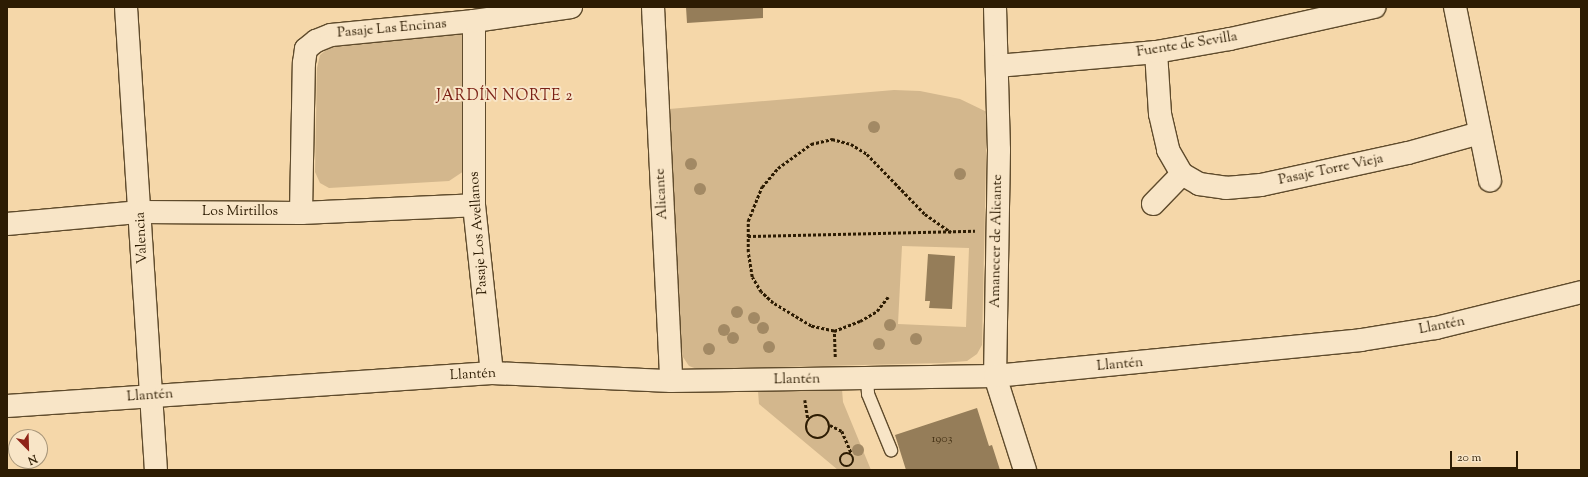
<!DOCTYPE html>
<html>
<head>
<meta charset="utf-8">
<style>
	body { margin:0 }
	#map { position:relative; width:1588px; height:477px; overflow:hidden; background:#f5d7a9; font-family:"Sorts Mill Goudy",serif }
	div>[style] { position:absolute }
	.green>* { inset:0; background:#d3b78d }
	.building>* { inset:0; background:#957d59 }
	.path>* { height:2.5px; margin-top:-1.25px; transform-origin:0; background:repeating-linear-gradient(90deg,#2d1c03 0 3px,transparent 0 5px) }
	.path>.ring { margin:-1.25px; padding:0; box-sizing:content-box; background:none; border:2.5px solid #2d1c03; border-radius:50% }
	.roads { filter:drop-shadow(1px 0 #5f4b2c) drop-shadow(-1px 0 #5f4b2c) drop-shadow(0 1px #5f4b2c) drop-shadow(0 -1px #5f4b2c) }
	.lane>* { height:12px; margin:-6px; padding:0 6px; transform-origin:6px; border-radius:6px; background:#f8e5c7 }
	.street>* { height:22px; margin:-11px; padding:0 11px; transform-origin:11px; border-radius:11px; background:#f8e5c7 }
	.trees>* { width:12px; height:12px; margin:-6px; border-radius:50%; background:#a28964 }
	span { translate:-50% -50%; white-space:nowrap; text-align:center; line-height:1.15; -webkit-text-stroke:4px #f8e5c7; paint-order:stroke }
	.number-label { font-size:12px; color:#473418 }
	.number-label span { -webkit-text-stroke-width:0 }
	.street-label { font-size:14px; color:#2d1c03 }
	.neighbourhood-label { font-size:15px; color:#7a1f14; letter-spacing:1px }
	.frame { position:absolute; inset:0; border:8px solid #2d1c03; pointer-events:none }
	.north { position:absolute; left:8px; top:429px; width:40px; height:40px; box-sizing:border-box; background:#f8e5c7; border:1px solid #a79579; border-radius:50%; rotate:157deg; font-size:11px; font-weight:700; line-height:16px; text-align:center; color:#2d1c03 }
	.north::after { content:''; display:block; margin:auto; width:14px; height:18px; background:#8f2418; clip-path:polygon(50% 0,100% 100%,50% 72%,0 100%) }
	.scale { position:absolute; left:1450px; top:451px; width:68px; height:18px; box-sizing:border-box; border:2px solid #2d1c03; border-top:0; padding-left:5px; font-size:12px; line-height:14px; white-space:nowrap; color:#2d1c03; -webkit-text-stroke:3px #f8e5c7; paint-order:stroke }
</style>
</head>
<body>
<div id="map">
	<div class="green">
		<div style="clip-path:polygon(454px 33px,465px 36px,467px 169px,449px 181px,329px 188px,320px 183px,315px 172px,317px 68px,320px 55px,331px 46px)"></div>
		<div style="clip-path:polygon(evenodd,894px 90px,920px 91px,960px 99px,987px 112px,982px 345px,977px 354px,967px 361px,943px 363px,697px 369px,689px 366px,681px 354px,669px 109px,894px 90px,902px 246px,969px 248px,966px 327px,898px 324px,902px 246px)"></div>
		<div style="clip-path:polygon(842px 389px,843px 402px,871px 470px,838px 470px,759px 404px,758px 391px)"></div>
	</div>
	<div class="building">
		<div style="clip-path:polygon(686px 7px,763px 7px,763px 18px,687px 23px)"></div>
		<div style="clip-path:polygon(928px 254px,955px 256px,952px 309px,929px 308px,930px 301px,925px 301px)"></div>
		<div style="clip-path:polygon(977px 408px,989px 446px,992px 445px,1000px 470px,906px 470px,895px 435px)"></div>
	</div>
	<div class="path">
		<div style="left:748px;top:236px;width:227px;rotate:-1.3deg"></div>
		<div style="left:834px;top:331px;width:28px;rotate:-21deg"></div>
		<div style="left:860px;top:321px;width:20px;rotate:-30deg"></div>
		<div style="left:877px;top:311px;width:18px;rotate:-52deg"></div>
		<div style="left:835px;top:357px;width:26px;rotate:-92deg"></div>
		<div style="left:834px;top:331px;width:24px;rotate:-168deg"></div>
		<div style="left:811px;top:326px;width:44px;rotate:-148.8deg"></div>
		<div style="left:773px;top:303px;width:16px;rotate:-137deg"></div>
		<div style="left:761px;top:292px;width:17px;rotate:-121deg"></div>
		<div style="left:752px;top:277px;width:25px;rotate:-99deg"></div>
		<div style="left:748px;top:252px;width:31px;rotate:-90deg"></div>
		<div style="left:748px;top:221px;width:37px;rotate:-68deg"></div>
		<div style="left:762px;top:187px;width:25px;rotate:-50deg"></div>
		<div style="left:778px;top:168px;width:41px;rotate:-36deg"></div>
		<div style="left:811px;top:144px;width:22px;rotate:-13deg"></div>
		<div style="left:832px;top:139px;width:20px;rotate:15deg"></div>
		<div style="left:851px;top:144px;width:19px;rotate:32deg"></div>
		<div style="left:867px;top:154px;width:83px;rotate:46deg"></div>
		<div style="left:925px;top:214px;width:32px;rotate:35deg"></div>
		<div style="left:805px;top:400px;width:19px;rotate:81deg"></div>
		<div class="ring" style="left:806px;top:415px;width:21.5px;height:21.5px"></div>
		<div style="left:830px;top:425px;width:13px;rotate:27deg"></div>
		<div style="left:842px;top:431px;width:25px;rotate:67deg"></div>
		<div class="ring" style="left:840px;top:453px;width:11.5px;height:11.5px"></div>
	</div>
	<div class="roads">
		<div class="lane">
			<div style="left:867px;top:379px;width:15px;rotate:86deg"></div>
			<div style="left:868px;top:394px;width:61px;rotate:67.7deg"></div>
		</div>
		<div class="street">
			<div style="left:126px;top:7px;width:464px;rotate:86.3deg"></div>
			<div style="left:653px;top:7px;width:374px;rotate:87.2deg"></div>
			<div style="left:995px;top:7px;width:143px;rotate:88.4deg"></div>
			<div style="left:999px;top:150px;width:226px;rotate:91deg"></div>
			<div style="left:995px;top:376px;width:99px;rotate:72.3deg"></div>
			<div style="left:1455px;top:7px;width:177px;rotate:78.6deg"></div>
			<div style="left:474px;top:21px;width:184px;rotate:90deg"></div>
			<div style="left:474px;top:205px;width:169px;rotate:83.9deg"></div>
			<div style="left:1156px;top:52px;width:62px;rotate:86.3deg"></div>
			<div style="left:1160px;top:114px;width:37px;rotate:77deg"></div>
			<div style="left:1168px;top:150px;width:28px;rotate:60deg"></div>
			<div style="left:1182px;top:174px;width:20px;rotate:30deg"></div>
			<div style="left:1199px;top:184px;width:27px;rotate:8deg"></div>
			<div style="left:1226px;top:188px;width:35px;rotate:-5deg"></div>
			<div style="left:1261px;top:185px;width:150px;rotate:-12.3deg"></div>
			<div style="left:1408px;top:153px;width:75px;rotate:-15.5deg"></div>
			<div style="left:997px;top:66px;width:160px;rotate:-5deg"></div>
			<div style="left:1156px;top:52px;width:75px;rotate:-10deg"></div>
			<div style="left:1230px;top:39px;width:148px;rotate:-12.5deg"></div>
			<div style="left:1153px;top:204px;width:42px;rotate:-46deg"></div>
			<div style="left:301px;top:213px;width:150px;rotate:-88.9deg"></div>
			<div style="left:304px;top:63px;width:14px;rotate:-82deg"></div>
			<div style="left:306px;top:49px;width:13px;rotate:-39deg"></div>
			<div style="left:316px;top:41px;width:16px;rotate:-22deg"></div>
			<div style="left:331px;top:35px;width:144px;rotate:-5.6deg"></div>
			<div style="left:474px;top:21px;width:98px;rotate:-8.2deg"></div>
			<div style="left:7px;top:224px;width:134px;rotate:-5.2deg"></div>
			<div style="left:140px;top:212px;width:161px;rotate:0.4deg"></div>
			<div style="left:301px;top:213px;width:173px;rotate:-2.6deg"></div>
			<div style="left:7px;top:406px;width:486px;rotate:-3.9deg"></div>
			<div style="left:492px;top:373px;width:179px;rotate:2.6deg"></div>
			<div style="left:671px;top:381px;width:324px;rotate:-0.9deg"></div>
			<div style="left:995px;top:376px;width:368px;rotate:-5.6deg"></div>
			<div style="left:1361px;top:340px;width:76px;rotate:-9.1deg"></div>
			<div style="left:1436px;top:328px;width:149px;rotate:-13.9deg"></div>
		</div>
	</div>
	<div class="trees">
		<div style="left:874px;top:127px"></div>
		<div style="left:691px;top:164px"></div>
		<div style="left:960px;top:174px"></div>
		<div style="left:700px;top:189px"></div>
		<div style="left:737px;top:312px"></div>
		<div style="left:754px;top:318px"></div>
		<div style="left:890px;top:325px"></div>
		<div style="left:763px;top:328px"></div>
		<div style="left:724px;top:330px"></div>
		<div style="left:733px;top:338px"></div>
		<div style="left:916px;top:339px"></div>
		<div style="left:879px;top:344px"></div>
		<div style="left:769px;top:347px"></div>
		<div style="left:709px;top:349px"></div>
		<div style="left:858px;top:450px"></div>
	</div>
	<div class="number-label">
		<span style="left:942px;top:440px">1903</span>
	</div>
	<div class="street-label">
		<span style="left:392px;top:29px;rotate:-5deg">Pasaje Las Encinas</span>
		<span style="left:1187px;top:45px;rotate:-9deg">Fuente de Sevilla</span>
		<span style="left:1331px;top:170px;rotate:-12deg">Pasaje Torre Vieja</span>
		<span style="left:662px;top:194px;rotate:-93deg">Alicante</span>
		<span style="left:240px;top:212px">Los Mirtillos</span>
		<span style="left:479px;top:233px;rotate:-94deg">Pasaje Los Avellanos</span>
		<span style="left:142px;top:238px;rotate:-93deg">Valencia</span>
		<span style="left:997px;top:241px;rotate:-89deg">Amanecer de Alicante</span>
		<span style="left:1442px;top:326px;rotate:-11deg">Llantén</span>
		<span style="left:1120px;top:365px;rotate:-5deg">Llantén</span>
		<span style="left:473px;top:375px;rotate:-3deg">Llantén</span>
		<span style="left:797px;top:380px;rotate:-1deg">Llantén</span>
		<span style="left:150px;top:396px;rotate:-4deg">Llantén</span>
	</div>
	<div class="neighbourhood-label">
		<span style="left:505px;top:97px">JARDÍN NORTE 2</span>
	</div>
	<div class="frame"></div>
	<div class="north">N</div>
	<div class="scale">20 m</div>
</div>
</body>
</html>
